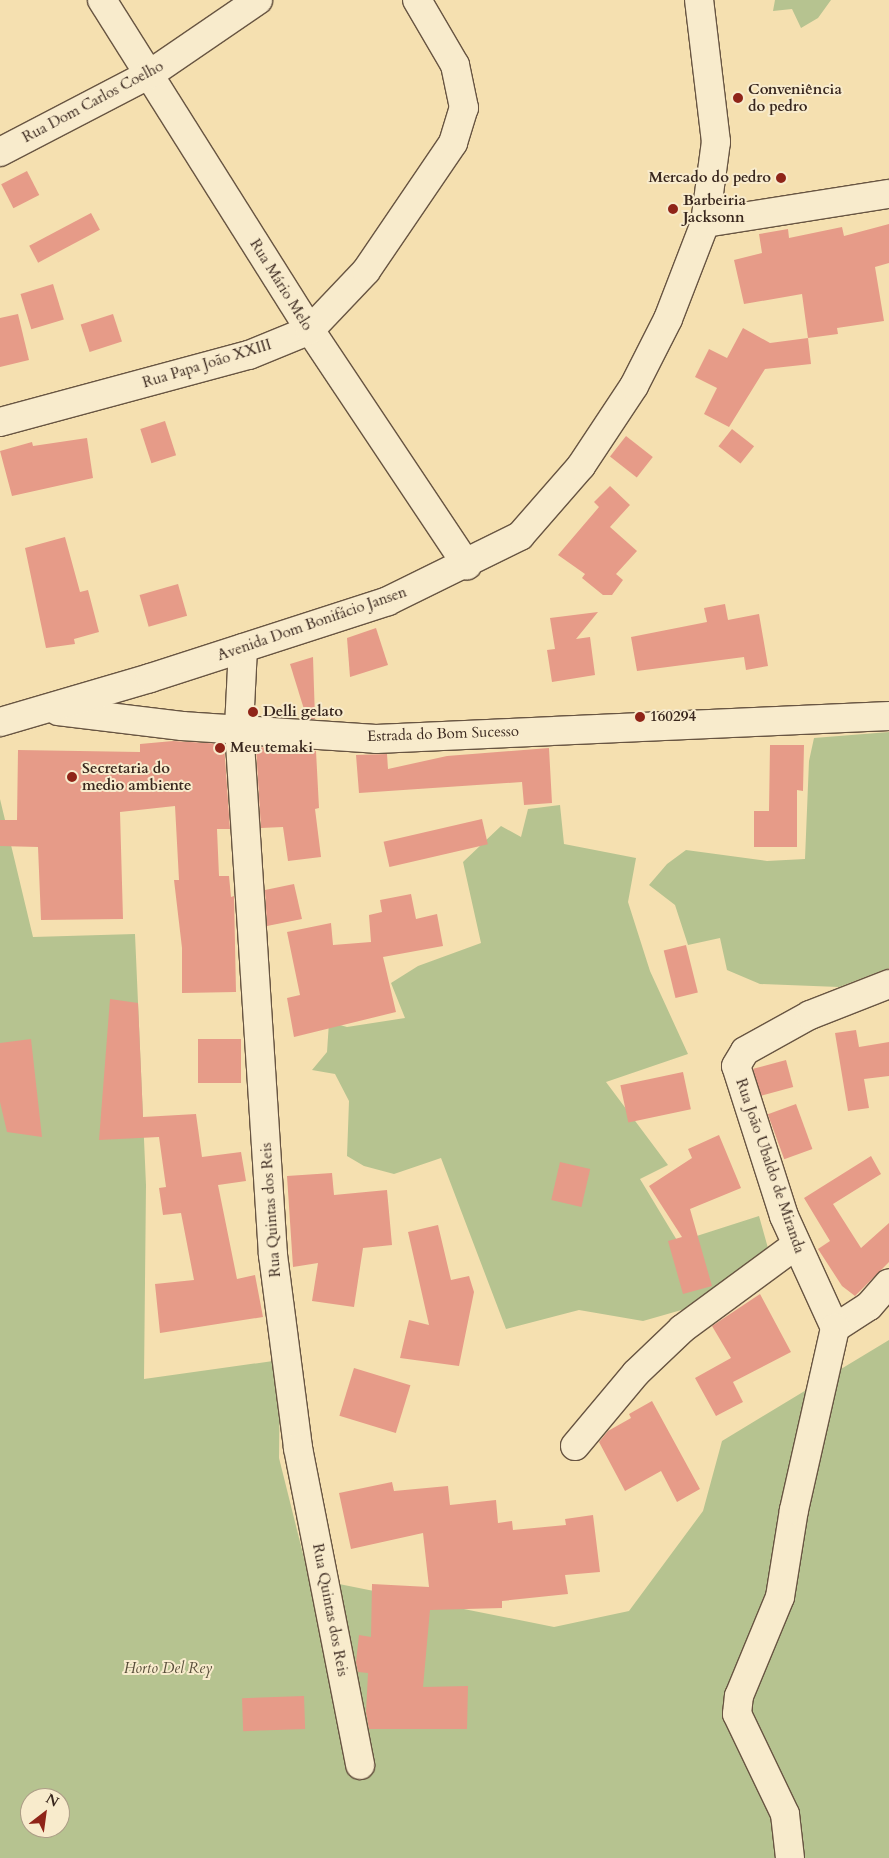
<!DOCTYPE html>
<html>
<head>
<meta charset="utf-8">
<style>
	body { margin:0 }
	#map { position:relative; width:889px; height:1858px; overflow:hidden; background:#f5e0b0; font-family:Cardo,serif }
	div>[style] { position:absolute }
	.green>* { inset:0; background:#b6c390 }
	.building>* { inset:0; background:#e69b88; transform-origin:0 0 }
	.roads { filter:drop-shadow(1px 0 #685542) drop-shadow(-1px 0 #685542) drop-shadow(0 1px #685542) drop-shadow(0 -1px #685542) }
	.minor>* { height:28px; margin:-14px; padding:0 14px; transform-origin:14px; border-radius:14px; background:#f8ebcc }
	.dots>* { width:14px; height:14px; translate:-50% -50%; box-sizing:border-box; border:2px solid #f8ebcc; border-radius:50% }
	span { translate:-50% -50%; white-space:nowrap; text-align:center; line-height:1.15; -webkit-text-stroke:4px #f8ebcc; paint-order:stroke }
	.poi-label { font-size:15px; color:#39271e; font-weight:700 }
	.left { translate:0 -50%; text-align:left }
	.right { translate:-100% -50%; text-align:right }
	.street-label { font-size:15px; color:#39271e }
	.park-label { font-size:15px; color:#584e3a; font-style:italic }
	.north { position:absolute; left:20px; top:1788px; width:50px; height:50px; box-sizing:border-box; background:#f8ebcc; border:1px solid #ac9d86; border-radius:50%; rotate:30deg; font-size:14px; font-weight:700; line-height:20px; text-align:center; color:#39271e }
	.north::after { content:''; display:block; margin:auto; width:18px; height:22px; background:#8f2418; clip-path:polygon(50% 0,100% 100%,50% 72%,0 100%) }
</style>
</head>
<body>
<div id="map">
	<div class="green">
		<div style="clip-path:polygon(775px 0,831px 0,818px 18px,801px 28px,792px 9px,773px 11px)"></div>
		<div style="clip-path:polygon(889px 732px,889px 968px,839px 987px,760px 984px,727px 970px,720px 938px,688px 945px,675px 905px,649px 885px,667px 864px,686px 850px,767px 861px,805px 859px,809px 761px,814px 738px)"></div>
		<div style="clip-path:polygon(evenodd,0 799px,33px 937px,135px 934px,146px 1185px,144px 1379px,280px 1360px,279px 1458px,309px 1578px,554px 1627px,629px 1611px,703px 1511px,722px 1441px,889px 1340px,889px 1858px,0 1858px,0 799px,30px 1798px,60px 1798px,60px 1828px,30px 1828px,30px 1798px)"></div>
		<div style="clip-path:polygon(560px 805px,564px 844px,636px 858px,628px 902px,650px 971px,688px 1054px,606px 1082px,668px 1165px,640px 1179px,678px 1242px,759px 1216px,775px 1273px,720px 1299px,643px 1321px,579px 1310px,506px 1329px,441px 1158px,394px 1174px,364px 1166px,347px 1156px,349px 1101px,335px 1074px,312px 1070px,327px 1052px,329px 1022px,347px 1027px,405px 1018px,391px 983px,418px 966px,481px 943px,463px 862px,501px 826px,521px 837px,528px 809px)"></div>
	</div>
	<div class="building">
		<div style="left:27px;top:171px;width:27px;height:29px;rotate:63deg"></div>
		<div style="left:91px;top:213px;width:19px;height:70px;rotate:62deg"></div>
		<div style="clip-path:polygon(889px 224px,889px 263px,875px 267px,884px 321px,837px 328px,838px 334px,808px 338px,802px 294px,744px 304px,734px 260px,762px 253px,759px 234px,788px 229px,789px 238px,842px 227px,844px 236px)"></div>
		<div style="left:53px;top:284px;width:37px;height:34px;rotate:73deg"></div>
		<div style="clip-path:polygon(18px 314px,29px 360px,0 367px,0 318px)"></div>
		<div style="left:113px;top:314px;width:29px;height:34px;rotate:72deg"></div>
		<div style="clip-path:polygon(743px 328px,770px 343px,808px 338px,811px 364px,765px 369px,729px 427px,704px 414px,717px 388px,695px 377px,709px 349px,727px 358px)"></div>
		<div style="left:165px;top:421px;width:36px;height:26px;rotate:72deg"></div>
		<div style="left:732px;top:429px;width:28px;height:22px;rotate:38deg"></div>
		<div style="left:626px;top:436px;width:34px;height:26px;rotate:38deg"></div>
		<div style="clip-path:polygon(87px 438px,93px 478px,12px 496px,0 451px,32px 442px,33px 446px)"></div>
		<div style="clip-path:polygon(610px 486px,630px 505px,610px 527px,637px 551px,616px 574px,623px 580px,612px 595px,603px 595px,582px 578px,585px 574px,558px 555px,599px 507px,594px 502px)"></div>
		<div style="clip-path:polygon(65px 537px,80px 592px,88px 590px,99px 632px,74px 639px,75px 644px,46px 648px,25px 548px)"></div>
		<div style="left:178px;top:584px;width:33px;height:40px;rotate:74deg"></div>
		<div style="clip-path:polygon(725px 604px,728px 620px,759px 614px,768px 666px,746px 670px,744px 657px,637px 671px,631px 637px,707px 622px,704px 608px)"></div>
		<div style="clip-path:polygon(598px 612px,576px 639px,590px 637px,595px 675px,552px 682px,547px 650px,555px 649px,550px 618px)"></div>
		<div style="clip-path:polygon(376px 628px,388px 665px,350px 677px,347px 638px)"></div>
		<div style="clip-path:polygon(313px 657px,315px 719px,307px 719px,290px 664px)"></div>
		<div style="clip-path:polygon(173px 741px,224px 744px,230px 829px,217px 829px,219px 876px,229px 876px,231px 897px,234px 896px,236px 992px,182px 993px,182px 948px,174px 880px,179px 880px,175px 806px,120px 812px,123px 919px,41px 920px,38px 847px,0 846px,0 820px,17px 820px,18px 750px,140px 752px,140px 744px)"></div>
		<div style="clip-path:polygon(770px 745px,804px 745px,803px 791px,797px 790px,797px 847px,754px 847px,754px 811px,769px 811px)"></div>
		<div style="clip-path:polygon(256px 747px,316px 751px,319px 808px,315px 809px,321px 857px,288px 861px,283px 827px,261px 828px)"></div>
		<div style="clip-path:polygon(549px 748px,552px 803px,524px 805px,522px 782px,359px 793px,356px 755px,387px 754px,388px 769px,447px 756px)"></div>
		<div style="left:482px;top:819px;width:26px;height:101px;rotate:77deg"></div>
		<div style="clip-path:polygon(294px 884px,302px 919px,267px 926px,265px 890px)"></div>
		<div style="clip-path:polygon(411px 894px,416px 919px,437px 914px,443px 946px,383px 957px,396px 1012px,294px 1037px,287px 998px,300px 995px,287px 932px,331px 923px,333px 945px,371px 942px,369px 915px,382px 912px,380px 900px)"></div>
		<div style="left:686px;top:945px;width:49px;height:23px;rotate:76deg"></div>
		<div style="clip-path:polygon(110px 999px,138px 1003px,143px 1117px,196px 1114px,202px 1157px,241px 1152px,246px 1181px,218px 1185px,237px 1279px,255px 1275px,263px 1317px,160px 1333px,155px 1284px,194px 1280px,181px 1213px,163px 1215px,159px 1188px,166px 1187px,159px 1137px,99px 1140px)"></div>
		<div style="clip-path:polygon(856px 1030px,859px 1047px,889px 1042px,889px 1076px,864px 1079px,869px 1108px,848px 1111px,835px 1033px)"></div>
		<div style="clip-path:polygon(31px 1039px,42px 1137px,7px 1132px,0 1102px,0 1043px)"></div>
		<div style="left:198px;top:1039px;width:43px;height:44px"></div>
		<div style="left:786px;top:1060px;width:28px;height:34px;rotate:75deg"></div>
		<div style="left:683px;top:1072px;width:38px;height:64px;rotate:78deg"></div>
		<div style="left:796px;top:1104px;width:48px;height:30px;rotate:70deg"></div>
		<div style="clip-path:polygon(719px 1135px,741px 1188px,690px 1209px,712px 1286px,683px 1294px,668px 1241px,682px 1237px,649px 1186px,692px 1158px,688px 1149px)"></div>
		<div style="clip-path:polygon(871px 1156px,881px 1174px,833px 1204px,861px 1248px,889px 1223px,889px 1262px,855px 1296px,842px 1286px,818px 1249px,830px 1241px,804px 1198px)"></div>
		<div style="left:560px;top:1162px;width:31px;height:39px;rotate:13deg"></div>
		<div style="clip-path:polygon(332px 1173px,334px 1195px,387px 1190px,392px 1245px,363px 1248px,354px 1307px,312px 1301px,318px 1263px,293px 1267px,287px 1176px)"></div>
		<div style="clip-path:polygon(438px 1225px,451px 1280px,469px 1276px,474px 1292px,459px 1366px,400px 1358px,409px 1320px,429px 1325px,408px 1232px)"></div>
		<div style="clip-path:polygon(760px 1294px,791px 1352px,733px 1382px,743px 1402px,716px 1416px,695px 1378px,731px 1358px,712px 1326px)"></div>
		<div style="left:354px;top:1368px;width:59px;height:50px;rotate:17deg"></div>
		<div style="clip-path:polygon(652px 1401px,700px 1489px,677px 1502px,661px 1471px,625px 1491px,599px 1442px,608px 1431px,631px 1418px,629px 1414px)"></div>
		<div style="clip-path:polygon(392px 1482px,394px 1491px,448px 1486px,450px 1505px,496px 1500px,498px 1523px,512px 1521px,513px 1530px,566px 1525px,565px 1519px,593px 1515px,600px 1572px,565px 1575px,568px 1594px,502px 1601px,502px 1608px,430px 1610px,423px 1687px,468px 1686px,467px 1729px,369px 1729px,366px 1712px,368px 1673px,358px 1672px,356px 1662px,359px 1635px,371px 1637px,372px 1584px,429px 1587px,423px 1533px,351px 1549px,339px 1493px)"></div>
		<div style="left:304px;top:1696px;width:33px;height:62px;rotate:88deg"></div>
	</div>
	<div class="roads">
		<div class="minor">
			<div style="left:102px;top:0;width:390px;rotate:57.8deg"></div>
			<div style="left:310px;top:330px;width:283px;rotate:56.3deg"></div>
			<div style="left:0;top:152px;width:169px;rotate:-27.5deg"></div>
			<div style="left:150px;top:74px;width:131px;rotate:-34.4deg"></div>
			<div style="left:705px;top:223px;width:186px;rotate:-9deg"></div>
			<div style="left:0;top:422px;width:258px;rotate:-15.1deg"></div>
			<div style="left:249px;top:355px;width:66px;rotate:-22.3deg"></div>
			<div style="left:310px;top:330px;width:81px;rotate:-46.5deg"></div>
			<div style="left:366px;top:271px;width:155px;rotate:-55.8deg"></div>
			<div style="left:453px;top:143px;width:37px;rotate:-73deg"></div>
			<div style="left:464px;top:108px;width:44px;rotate:-101.8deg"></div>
			<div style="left:455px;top:65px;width:75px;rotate:-120.3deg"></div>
			<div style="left:243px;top:648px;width:80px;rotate:92.9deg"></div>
			<div style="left:239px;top:728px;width:528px;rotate:86.31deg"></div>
			<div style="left:273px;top:1255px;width:195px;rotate:82.6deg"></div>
			<div style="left:298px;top:1448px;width:323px;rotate:78.9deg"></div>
			<div style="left:58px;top:711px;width:125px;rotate:6.9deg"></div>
			<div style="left:182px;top:726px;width:194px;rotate:3.8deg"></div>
			<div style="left:376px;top:739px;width:514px;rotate:-2.57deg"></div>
			<div style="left:0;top:722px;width:156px;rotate:-16.3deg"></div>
			<div style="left:150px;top:678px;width:250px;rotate:-17.9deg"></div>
			<div style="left:388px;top:601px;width:147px;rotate:-26.2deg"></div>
			<div style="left:520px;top:536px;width:93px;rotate:-48.9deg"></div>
			<div style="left:581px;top:466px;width:96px;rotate:-56.5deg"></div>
			<div style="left:634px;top:386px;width:75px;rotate:-63.1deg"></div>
			<div style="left:668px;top:319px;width:103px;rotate:-68.9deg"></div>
			<div style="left:705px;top:223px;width:82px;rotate:-82.3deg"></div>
			<div style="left:716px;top:142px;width:143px;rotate:-96.8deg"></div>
			<div style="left:835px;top:1328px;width:123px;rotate:-114.5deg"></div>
			<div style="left:784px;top:1216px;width:157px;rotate:-107.7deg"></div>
			<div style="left:736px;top:1066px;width:17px;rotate:-59deg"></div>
			<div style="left:745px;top:1051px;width:74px;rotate:-29deg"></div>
			<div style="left:810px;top:1015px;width:85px;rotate:-21.4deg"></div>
			<div style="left:835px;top:1328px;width:40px;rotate:-32.9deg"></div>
			<div style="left:869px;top:1306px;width:30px;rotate:-49deg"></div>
			<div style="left:575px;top:1446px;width:95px;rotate:-50.1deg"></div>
			<div style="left:636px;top:1373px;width:64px;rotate:-43.7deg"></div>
			<div style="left:682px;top:1329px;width:142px;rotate:-36.4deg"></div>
			<div style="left:790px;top:1858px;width:44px;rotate:-96.5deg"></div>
			<div style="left:785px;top:1814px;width:111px;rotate:-115.6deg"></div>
			<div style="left:737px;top:1714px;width:18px;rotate:-84deg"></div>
			<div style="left:739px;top:1696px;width:107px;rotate:-67.5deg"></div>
			<div style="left:780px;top:1597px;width:88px;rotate:-80.9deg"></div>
			<div style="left:794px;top:1510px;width:187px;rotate:-77.3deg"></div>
		</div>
	</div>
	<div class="dots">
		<div style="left:738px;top:98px;background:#8f2418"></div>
		<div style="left:781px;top:178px;background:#8f2418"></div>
		<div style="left:673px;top:209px;background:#8f2418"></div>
		<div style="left:253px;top:712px;background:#8f2418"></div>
		<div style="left:640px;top:717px;background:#8f2418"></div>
		<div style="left:220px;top:748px;background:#8f2418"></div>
		<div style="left:72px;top:777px;background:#8f2418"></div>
	</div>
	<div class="poi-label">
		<span class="left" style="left:748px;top:98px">Conveniência<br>do pedro</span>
		<span class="right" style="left:771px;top:178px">Mercado do pedro</span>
		<span class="left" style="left:683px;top:209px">Barbeiria<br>Jacksonn</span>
		<span class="left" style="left:263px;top:712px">Delli gelato</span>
		<span class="left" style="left:650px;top:717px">160294</span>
		<span class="left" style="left:230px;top:748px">Meu temaki</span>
		<span class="left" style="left:82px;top:777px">Secretaria do<br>medio ambiente</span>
	</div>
	<div class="street-label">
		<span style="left:93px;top:102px;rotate:-28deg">Rua Dom Carlos Coelho</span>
		<span style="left:281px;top:285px;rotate:58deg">Rua Mário Melo</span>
		<span style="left:207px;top:364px;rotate:-17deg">Rua Papa João XXIII</span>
		<span style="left:312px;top:624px;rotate:-19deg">Avenida Dom Bonifácio Jansen</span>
		<span style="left:443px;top:734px;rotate:-2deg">Estrada do Bom Sucesso</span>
		<span style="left:770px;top:1166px;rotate:71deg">Rua João Ubaldo de Miranda</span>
		<span style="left:271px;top:1210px;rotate:-94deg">Rua Quintas dos Reis</span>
		<span style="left:330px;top:1610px;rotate:79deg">Rua Quintas dos Reis</span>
	</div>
	<div class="park-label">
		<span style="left:168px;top:1669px">Horto Del Rey</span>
	</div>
	<div class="north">N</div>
</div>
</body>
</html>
